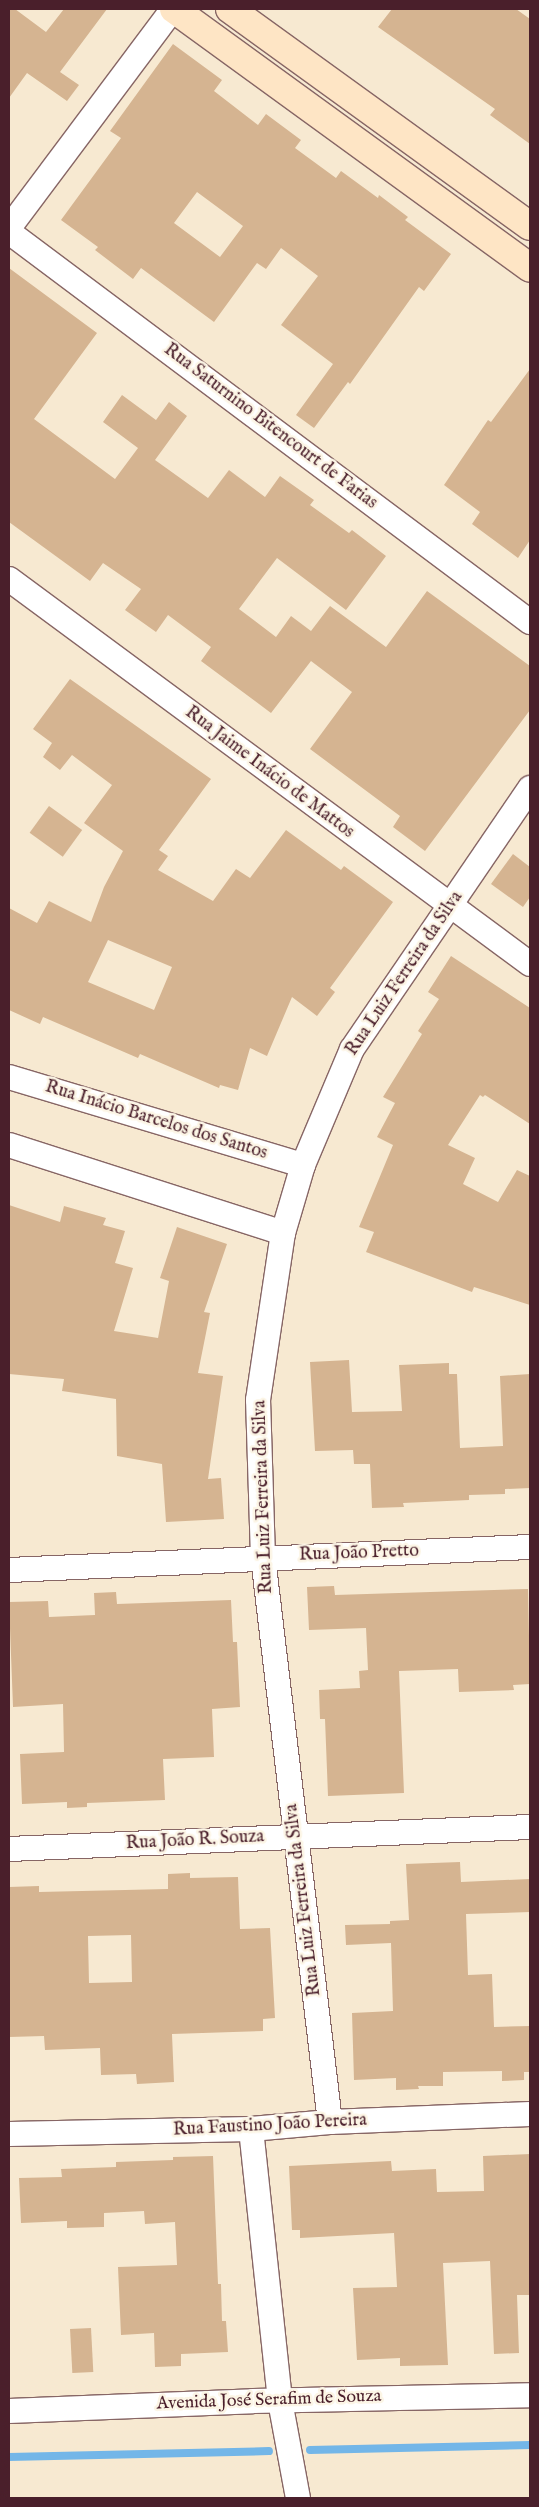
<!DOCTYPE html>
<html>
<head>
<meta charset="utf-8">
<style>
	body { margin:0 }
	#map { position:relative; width:539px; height:2507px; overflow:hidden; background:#f7e9d1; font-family:"IM FELL English",serif }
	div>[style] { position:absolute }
	.stream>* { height:8px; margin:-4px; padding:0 4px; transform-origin:4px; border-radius:4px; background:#73b6e8 }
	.building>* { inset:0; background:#d5b491; transform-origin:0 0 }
	.roads { filter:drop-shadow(1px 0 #876665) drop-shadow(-1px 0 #876665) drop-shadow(0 1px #876665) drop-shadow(0 -1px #876665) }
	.minor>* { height:24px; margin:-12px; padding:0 12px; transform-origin:12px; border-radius:12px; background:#fff }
	.secondary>* { height:28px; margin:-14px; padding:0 14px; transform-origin:14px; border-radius:14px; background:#fee5c5 }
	span { translate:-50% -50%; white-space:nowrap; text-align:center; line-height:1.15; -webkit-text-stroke:5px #fcf5e5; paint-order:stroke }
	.street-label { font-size:18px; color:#4a1f2b }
	.frame { position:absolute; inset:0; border:10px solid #4a1f2b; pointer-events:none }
</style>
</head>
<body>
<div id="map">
	<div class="stream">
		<div style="left:310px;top:2450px;width:220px;rotate:-1.3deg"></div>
		<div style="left:9px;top:2457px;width:260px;rotate:-1.3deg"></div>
	</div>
	<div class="building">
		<div style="clip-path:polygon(9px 9px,15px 9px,46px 32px,64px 9px,107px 9px,60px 72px,79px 85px,67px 101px,27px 73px,9px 98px)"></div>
		<div style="clip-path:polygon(392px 9px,516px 9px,530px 19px,530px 144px,490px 115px,495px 109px,378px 27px)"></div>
		<div style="clip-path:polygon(evenodd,173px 44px,222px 80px,214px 91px,258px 125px,266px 114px,301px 140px,295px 148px,336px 178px,341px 171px,378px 198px,379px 195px,408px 217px,405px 220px,451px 254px,424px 291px,419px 287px,350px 384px,348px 382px,314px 428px,296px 415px,333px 364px,281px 325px,318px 276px,281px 248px,266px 269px,257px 263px,214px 322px,141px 268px,133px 279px,95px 250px,98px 247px,61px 220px,121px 138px,110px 131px,173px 44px,197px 192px,243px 226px,220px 257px,174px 223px,197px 192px)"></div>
		<div style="clip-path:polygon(9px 268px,97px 333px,34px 419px,115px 479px,138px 448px,103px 422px,122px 395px,156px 420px,169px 402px,187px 416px,155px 460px,208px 498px,229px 470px,265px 497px,280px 476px,314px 500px,310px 505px,349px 533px,352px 530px,386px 556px,346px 610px,277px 558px,239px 609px,276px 637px,291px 616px,311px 631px,330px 606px,386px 647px,427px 591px,530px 666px,530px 710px,425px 851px,393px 827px,400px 816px,310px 749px,352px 692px,311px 661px,271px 713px,201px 661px,211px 647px,168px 615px,156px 632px,125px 610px,141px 589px,103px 563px,90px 581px,9px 522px)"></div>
		<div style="clip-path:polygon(530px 369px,530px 540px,518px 558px,472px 524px,480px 512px,444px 485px,488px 420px,491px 422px)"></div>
		<div style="clip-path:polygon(evenodd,70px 679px,211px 779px,159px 850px,168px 856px,158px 870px,213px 901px,236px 869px,250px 878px,286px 830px,341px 870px,344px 866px,393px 902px,330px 988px,335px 992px,317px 1016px,292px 997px,267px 1056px,250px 1048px,238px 1090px,220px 1085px,219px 1088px,140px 1054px,138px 1058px,43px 1017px,40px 1024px,9px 1010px,9px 908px,37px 923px,49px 901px,91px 922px,104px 887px,123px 851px,84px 823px,112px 785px,72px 755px,60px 770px,43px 757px,52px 743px,33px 729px,70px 679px,108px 940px,172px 967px,154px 1010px,88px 982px,108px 940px)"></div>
		<div style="left:49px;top:806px;width:41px;height:33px;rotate:36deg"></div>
		<div style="clip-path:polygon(513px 854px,530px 867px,530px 897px,523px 907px,491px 884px)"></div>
		<div style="clip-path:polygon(451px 956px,530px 1008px,530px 1124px,485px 1095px,483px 1097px,480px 1095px,448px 1145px,475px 1158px,463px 1184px,498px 1202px,517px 1170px,530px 1176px,530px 1305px,474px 1287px,472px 1292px,366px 1252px,374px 1232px,359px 1227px,393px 1145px,377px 1137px,395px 1103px,383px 1097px,422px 1034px,418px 1031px,439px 999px,428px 992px)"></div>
		<div style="clip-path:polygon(9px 1205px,60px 1222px,64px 1206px,106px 1218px,103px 1225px,125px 1231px,115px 1263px,133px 1268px,114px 1331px,158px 1338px,169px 1281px,160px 1278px,177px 1227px,227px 1244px,204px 1312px,210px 1313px,198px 1373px,223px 1376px,208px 1479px,221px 1478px,224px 1519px,166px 1522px,162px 1464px,117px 1456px,116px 1399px,62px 1391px,64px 1379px,9px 1374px)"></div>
		<div style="clip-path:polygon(349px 1360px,352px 1412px,402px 1411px,399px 1365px,449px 1363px,449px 1374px,457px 1374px,460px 1448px,503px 1446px,500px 1376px,530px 1374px,530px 1488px,505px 1489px,505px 1494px,469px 1495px,469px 1500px,403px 1503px,404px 1507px,372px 1508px,370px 1464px,354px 1464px,353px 1450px,315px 1451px,310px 1362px)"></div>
		<div style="clip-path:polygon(334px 1586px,335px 1595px,528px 1589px,530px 1684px,513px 1685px,514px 1690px,459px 1692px,458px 1669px,399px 1671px,404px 1793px,328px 1796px,325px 1719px,320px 1719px,319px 1690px,360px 1688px,359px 1671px,368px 1670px,366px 1628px,309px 1630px,307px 1587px)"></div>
		<div style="clip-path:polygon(116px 1592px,117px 1604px,231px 1600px,233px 1642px,237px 1642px,240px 1707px,212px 1709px,214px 1757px,163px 1759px,165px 1800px,87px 1803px,87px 1807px,67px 1808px,67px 1802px,22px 1804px,20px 1754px,64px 1752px,63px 1704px,13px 1707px,9px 1602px,48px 1601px,49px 1617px,95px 1615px,94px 1593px)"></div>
		<div style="clip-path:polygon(460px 1862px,461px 1882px,530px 1879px,530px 1912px,466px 1914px,468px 1975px,492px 1974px,494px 2027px,530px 2026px,530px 2072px,524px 2072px,524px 2080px,502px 2081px,502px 2071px,443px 2072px,443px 2086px,418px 2086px,419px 2089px,396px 2090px,396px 2078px,354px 2080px,352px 2013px,393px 2011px,391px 1943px,346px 1945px,345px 1925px,390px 1924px,390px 1921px,409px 1920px,406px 1864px)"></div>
		<div style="clip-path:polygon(evenodd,190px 1873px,190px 1878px,238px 1877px,240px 1929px,270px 1928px,275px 2018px,263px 2019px,263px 2031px,172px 2034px,174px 2082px,137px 2084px,136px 2074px,101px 2075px,100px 2048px,45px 2050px,44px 2036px,9px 2037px,9px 1887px,39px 1886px,39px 1892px,168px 1889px,168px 1874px,190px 1873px,131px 1935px,132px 1982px,89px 1983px,88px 1936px,131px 1935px)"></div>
		<div style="clip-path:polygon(530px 2154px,530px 2295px,517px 2295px,519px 2353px,494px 2354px,490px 2261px,443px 2263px,448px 2365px,400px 2366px,400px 2358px,357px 2360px,353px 2288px,397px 2287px,394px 2233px,300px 2238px,300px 2230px,292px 2230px,289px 2166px,391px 2161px,392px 2171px,436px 2169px,437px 2192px,484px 2191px,483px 2156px)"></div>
		<div style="clip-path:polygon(213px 2156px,218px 2284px,221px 2284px,222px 2321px,226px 2321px,228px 2352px,181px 2354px,181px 2366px,155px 2367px,154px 2333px,121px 2335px,118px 2267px,177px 2265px,175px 2222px,145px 2224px,144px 2211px,104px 2213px,104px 2227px,67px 2228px,67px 2221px,21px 2223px,19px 2178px,62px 2177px,61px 2169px,116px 2167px,116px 2162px,173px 2160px,173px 2157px)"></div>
		<div style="left:91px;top:2328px;width:44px;height:21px;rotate:87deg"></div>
	</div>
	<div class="roads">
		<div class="minor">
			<div style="left:9px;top:228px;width:274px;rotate:-53.2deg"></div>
			<div style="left:9px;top:232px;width:651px;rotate:36.82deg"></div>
			<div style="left:9px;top:579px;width:648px;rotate:36.46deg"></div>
			<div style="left:9px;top:1077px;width:307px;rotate:16.7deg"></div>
			<div style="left:9px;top:1145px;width:288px;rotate:17.8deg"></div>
			<div style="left:9px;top:1570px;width:522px;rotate:-2.53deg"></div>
			<div style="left:9px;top:1849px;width:521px;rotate:-2.42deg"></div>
			<div style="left:330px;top:2122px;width:568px;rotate:-96.77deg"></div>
			<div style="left:263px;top:1558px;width:158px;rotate:-91.8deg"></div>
			<div style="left:258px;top:1400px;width:169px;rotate:-81.5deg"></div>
			<div style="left:283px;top:1233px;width:71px;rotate:-73.6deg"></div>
			<div style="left:303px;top:1165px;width:126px;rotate:-67.1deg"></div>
			<div style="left:352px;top:1049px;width:316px;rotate:-55.7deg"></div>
			<div style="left:251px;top:2129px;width:274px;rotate:83.9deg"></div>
			<div style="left:280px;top:2401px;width:99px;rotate:79.5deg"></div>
			<div style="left:9px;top:2134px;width:242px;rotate:-1.2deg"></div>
			<div style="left:251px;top:2129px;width:79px;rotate:-5.1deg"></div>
			<div style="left:330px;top:2122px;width:200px;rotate:-2.3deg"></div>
			<div style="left:9px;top:2411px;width:244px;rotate:-2.3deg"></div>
			<div style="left:253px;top:2401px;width:277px;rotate:-1.2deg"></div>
		</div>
		<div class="secondary">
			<div style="left:174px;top:9px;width:440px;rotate:36deg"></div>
			<div style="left:230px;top:9px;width:370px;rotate:35.9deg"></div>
		</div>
	</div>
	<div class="street-label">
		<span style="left:270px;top:427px;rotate:37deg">Rua Saturnino Bitencourt de Farias</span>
		<span style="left:269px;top:773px;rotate:37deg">Rua Jaime Inácio de Mattos</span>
		<span style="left:405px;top:974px;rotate:-56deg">Rua Luiz Ferreira da Silva</span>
		<span style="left:156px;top:1121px;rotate:17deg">Rua Inácio Barcelos dos Santos</span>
		<span style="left:264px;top:1497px;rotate:-92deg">Rua Luiz Ferreira da Silva</span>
		<span style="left:359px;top:1554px;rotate:-2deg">Rua João Pretto</span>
		<span style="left:195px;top:1841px;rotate:-3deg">Rua João R. Souza</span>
		<span style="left:304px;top:1900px;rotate:-97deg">Rua Luiz Ferreira da Silva</span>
		<span style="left:270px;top:2126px;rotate:-3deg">Rua Faustino João Pereira</span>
		<span style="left:269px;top:2401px;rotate:-2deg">Avenida José Serafim de Souza</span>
	</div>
	<div class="frame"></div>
</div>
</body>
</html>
